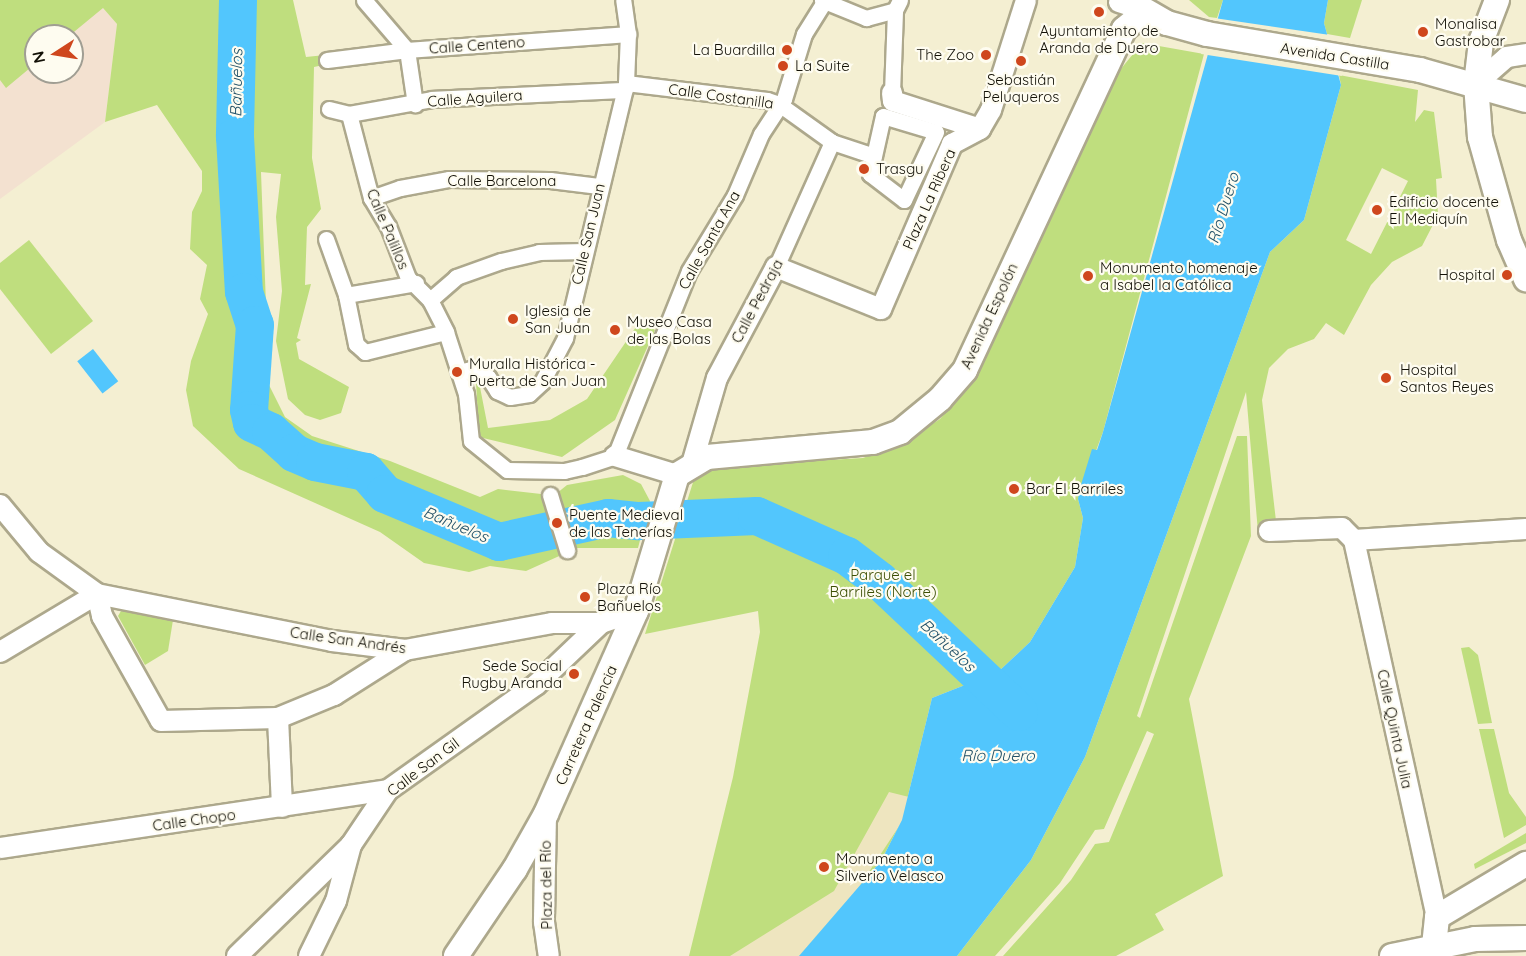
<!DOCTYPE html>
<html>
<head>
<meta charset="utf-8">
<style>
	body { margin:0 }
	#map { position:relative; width:1526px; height:956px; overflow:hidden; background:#f4efd2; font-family:Quicksand,sans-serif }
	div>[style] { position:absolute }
	.education>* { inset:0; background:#f3e1d0 }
	.green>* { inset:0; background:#bfde7e }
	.sand>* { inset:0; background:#eee5bf }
	.water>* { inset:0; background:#52c6fd; transform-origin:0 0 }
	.pier>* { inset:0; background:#f4efd2 }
	.river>* { height:38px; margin:-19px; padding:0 19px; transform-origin:19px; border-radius:19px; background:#52c6fd }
	.roads { filter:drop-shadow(2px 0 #ada88c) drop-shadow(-2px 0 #ada88c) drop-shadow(0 2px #ada88c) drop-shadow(0 -2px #ada88c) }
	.pedestrian>* { height:15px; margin:-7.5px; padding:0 7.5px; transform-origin:7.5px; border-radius:7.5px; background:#fff }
	.minor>* { height:20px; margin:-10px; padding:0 10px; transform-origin:10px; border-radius:10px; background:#fff }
	.tertiary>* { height:24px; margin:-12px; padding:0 12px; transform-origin:12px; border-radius:12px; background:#fff }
	.dots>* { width:16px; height:16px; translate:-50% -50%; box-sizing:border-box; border:3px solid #fefcf0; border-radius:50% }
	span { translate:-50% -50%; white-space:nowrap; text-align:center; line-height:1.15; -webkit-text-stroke:4.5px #fefcf0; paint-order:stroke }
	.poi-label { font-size:15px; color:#131107 }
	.left { translate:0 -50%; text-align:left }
	.right { translate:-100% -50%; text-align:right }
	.street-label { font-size:15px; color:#131107 }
	.park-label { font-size:15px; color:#3c4f04 }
	.water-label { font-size:16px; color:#225168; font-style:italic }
	.north { position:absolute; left:24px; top:24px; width:60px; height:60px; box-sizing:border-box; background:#fefcf0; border:2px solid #a09e93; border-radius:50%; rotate:258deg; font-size:16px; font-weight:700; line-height:24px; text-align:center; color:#131107 }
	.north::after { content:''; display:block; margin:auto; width:21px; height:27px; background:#cf471d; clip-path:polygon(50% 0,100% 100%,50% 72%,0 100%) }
</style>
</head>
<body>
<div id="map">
	<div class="education">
		<div style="clip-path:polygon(evenodd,0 0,103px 8px,117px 24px,105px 122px,0 199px,0 0,36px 36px,72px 36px,72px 72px,36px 72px,36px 36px)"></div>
	</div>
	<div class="green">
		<div style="clip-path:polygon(0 0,293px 0,306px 57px,325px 55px,328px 64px,314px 67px,312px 158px,321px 209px,307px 227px,305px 285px,311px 284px,297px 338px,301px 340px,296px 343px,299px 359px,349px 387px,341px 413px,320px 420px,305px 415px,288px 399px,276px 341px,282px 291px,276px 217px,281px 174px,261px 172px,269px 385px,285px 417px,312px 436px,390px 461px,480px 497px,498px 489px,550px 495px,551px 498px,567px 485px,623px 475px,641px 484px,650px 501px,638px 548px,577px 548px,526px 571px,490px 566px,469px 572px,424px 563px,380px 532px,239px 469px,193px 426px,186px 390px,191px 361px,208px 314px,200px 299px,207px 265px,190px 249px,192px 212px,202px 191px,202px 171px,157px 105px,105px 122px,117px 24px,103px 8px,69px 36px,36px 36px,36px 63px,6px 88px,0 80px)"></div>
		<div style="clip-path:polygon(1189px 0,1223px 0,1217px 18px,1209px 17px)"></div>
		<div style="clip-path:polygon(1328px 0,1362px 0,1350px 38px,1327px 34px,1324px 23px)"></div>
		<div style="clip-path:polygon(1142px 43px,1204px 54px,1103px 432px,1078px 499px,1083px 518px,1075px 567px,1030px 642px,998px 672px,932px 698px,902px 820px,881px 861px,799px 956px,689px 956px,733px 777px,760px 632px,758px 611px,645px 634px,695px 476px,712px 467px,863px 458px,903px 443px,940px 419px,966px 389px,1120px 70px)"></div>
		<div style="clip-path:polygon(evenodd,1339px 75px,1418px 90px,1415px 122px,1424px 110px,1434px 112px,1442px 178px,1436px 179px,1438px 215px,1422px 246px,1392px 262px,1371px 285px,1344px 335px,1326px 323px,1314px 339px,1288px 349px,1269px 368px,1262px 400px,1276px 521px,1258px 532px,1246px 392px,1137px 716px,1140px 718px,1237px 436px,1247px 436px,1251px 536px,1189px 699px,1223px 876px,1155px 914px,1164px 930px,1116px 956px,1003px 956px,1071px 880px,1095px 844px,1109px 842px,1154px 734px,1147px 731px,1104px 829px,1095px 830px,1060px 883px,995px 956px,957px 956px,1031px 860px,1085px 757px,1270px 252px,1304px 220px,1341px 85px,1339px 75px,1382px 168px,1408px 181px,1371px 254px,1346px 240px,1382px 168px)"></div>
		<div style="clip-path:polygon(29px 240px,93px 321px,51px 354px,0 289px,0 263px)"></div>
		<div style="clip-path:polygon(640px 321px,655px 330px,615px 420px,562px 457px,479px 437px,476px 382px,479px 382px,488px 428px,550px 420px,587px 399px)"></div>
		<div style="clip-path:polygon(121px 611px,173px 620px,168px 651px,145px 665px,118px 616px)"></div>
		<div style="clip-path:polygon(1469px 647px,1478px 655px,1492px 723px,1478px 724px,1461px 648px)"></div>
		<div style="clip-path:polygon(1479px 729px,1494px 729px,1509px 793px,1526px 817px,1526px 825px,1504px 838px)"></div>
		<div style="clip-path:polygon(1526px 833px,1526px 843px,1475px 869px,1474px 864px)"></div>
	</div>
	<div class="sand">
		<div style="clip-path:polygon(889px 792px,917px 799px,859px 887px,799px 956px,730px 956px,834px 891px)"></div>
	</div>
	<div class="water">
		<div style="clip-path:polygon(1223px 0,1328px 0,1324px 23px,1341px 85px,1304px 220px,1270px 252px,1085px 757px,1031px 860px,957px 956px,799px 956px,881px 861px,902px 820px,932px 698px,998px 672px,1030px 642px,1075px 567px,1083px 518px,1078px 499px,1080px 488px,1092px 449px,1097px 450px,1103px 432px)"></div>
		<div style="left:93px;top:349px;width:41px;height:20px;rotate:52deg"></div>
	</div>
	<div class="pier">
		<div style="clip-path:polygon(1214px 18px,1330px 35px,1342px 76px,1201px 54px)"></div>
	</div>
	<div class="river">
		<div style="left:238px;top:0;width:137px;rotate:91.3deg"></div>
		<div style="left:235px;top:137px;width:155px;rotate:86.7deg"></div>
		<div style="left:244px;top:292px;width:35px;rotate:72deg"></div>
		<div style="left:255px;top:325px;width:85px;rotate:94deg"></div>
		<div style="left:249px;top:410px;width:13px;rotate:77deg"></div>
		<div style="left:252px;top:423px;width:21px;rotate:25deg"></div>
		<div style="left:271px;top:432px;width:31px;rotate:42deg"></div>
		<div style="left:294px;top:453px;width:23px;rotate:23deg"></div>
		<div style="left:315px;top:462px;width:52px;rotate:11.1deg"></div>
		<div style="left:366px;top:472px;width:29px;rotate:49deg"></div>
		<div style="left:385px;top:494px;width:124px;rotate:22.8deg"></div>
		<div style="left:499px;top:542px;width:112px;rotate:-12.4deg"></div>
		<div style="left:608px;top:518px;width:31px;rotate:6deg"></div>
		<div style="left:639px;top:521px;width:118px;rotate:-2.4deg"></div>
		<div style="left:757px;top:516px;width:98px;rotate:24deg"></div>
		<div style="left:847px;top:556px;width:41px;rotate:37.1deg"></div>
		<div style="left:880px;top:581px;width:191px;rotate:43.3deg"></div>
	</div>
	<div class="roads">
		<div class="pedestrian">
			<div style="left:364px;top:0;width:66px;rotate:49.3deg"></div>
			<div style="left:407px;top:50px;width:55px;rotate:81.6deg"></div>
			<div style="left:822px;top:0;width:48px;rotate:22.2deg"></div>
			<div style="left:866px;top:18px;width:30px;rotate:-15deg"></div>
			<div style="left:895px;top:10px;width:11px;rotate:-63deg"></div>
			<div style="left:327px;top:60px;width:81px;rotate:-7.1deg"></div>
			<div style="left:407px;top:50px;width:222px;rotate:-4.1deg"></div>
			<div style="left:626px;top:83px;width:142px;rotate:6.9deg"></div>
			<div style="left:767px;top:100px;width:13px;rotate:18deg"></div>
			<div style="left:779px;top:104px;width:65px;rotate:35.6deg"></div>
			<div style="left:832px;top:142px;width:44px;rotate:18.4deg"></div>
			<div style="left:892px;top:93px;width:83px;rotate:-87.9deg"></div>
			<div style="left:329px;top:109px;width:21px;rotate:14deg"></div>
			<div style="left:349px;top:114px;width:84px;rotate:-10.2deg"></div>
			<div style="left:432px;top:99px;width:193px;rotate:-2.7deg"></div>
			<div style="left:349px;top:114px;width:87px;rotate:75.3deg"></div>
			<div style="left:371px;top:198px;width:33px;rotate:59deg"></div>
			<div style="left:388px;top:226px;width:56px;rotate:69deg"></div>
			<div style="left:408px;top:278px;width:31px;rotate:45deg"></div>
			<div style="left:430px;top:300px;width:36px;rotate:63deg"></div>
			<div style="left:446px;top:332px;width:65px;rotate:72.1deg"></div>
			<div style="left:466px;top:394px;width:47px;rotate:83.9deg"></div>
			<div style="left:471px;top:441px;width:46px;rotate:38.9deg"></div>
			<div style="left:507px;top:470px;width:57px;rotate:1deg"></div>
			<div style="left:564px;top:471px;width:18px;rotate:-13deg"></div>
			<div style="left:582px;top:467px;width:35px;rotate:-18deg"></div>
			<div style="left:615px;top:456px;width:199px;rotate:-68.2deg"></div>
			<div style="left:689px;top:271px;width:89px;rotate:-58.8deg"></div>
			<div style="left:735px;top:195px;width:66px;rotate:-66.9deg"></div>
			<div style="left:761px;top:134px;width:42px;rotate:-56.7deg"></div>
			<div style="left:784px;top:99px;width:68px;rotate:-72.9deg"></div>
			<div style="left:804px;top:34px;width:36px;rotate:-58deg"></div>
			<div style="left:883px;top:116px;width:55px;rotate:16.8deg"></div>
			<div style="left:936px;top:132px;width:75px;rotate:115.2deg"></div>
			<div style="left:904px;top:200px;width:43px;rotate:-142.6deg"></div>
			<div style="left:870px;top:174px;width:59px;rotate:-77.4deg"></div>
			<div style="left:371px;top:198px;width:31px;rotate:-19deg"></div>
			<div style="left:400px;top:188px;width:50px;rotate:-10.4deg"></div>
			<div style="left:449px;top:179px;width:101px;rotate:0.6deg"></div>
			<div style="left:550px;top:180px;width:49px;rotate:7deg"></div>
			<div style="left:326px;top:239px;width:59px;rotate:70.3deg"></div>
			<div style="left:346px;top:295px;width:50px;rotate:78.5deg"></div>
			<div style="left:356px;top:344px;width:12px;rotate:42deg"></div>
			<div style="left:365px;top:352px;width:83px;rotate:-13.9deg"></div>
			<div style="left:776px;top:267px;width:137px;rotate:-65.9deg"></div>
			<div style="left:346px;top:295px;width:71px;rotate:-9.7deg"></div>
			<div style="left:430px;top:300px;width:35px;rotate:-41deg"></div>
			<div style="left:456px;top:277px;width:48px;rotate:-19.6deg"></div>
			<div style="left:501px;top:261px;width:39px;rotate:-13deg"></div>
			<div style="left:539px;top:252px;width:45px;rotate:-1.3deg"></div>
			<div style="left:459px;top:372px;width:12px;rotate:-14deg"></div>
			<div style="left:471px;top:369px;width:19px;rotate:25deg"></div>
			<div style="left:488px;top:377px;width:17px;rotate:57deg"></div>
			<div style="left:497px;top:391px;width:14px;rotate:25deg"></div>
			<div style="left:510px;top:397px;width:19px;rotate:-9deg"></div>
			<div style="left:529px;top:394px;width:18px;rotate:-43deg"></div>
			<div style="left:542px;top:382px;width:50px;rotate:-62.4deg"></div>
			<div style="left:565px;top:338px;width:262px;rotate:-76.5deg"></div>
			<div style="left:626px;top:83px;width:49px;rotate:-87.7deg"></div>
			<div style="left:628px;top:34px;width:34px;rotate:-98deg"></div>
			<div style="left:550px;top:495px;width:58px;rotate:72.8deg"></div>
		</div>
		<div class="minor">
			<div style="left:1119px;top:2px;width:28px;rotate:18deg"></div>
			<div style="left:1476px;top:84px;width:41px;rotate:-41.1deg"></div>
			<div style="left:1507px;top:57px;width:19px;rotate:-9deg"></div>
			<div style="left:892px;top:93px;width:8px;rotate:83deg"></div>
			<div style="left:893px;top:101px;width:91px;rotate:17.8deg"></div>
			<div style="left:980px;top:129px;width:22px;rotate:-60deg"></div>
			<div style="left:991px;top:110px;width:115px;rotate:-72.3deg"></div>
			<div style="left:615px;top:456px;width:65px;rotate:17deg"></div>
			<div style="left:692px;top:464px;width:90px;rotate:-73.8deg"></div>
			<div style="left:717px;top:378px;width:126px;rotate:-62deg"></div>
			<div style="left:776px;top:267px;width:113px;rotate:21.8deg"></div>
			<div style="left:881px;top:309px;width:180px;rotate:-66.7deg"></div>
			<div style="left:952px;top:144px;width:32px;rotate:-28deg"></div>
			<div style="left:0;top:505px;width:61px;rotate:50.3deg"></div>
			<div style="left:39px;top:552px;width:72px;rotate:35.9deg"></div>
			<div style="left:97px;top:594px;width:240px;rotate:11.3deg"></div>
			<div style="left:332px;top:641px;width:74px;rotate:7deg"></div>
			<div style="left:405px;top:650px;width:149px;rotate:-10.4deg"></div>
			<div style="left:552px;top:623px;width:49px"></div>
			<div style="left:1269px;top:531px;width:73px;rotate:-2.4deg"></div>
			<div style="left:1342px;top:528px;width:17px;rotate:45deg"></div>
			<div style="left:1354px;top:540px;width:172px;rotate:-3.7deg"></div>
			<div style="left:1354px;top:540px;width:386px;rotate:77.6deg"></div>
			<div style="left:97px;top:594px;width:23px;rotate:77deg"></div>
			<div style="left:102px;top:616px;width:120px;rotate:60.7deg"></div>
			<div style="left:161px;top:721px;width:117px;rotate:-1.5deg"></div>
			<div style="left:278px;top:718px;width:61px;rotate:-22.3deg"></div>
			<div style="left:334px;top:695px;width:84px;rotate:-32.4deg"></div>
			<div style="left:0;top:652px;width:113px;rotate:-30.9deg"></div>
			<div style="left:278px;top:718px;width:89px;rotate:87.4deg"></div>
			<div style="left:546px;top:814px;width:108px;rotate:91.1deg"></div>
			<div style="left:544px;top:922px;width:34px;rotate:82deg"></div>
			<div style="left:0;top:848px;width:392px;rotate:-8.5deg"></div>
			<div style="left:237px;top:956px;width:159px;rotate:-44.2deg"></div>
			<div style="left:351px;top:845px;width:66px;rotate:-56.1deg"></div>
			<div style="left:388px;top:790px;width:181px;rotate:-35.4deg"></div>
			<div style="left:536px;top:685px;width:90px;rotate:-43.6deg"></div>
			<div style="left:601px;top:623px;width:37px;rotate:-19deg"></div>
			<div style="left:309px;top:956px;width:61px;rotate:-63.9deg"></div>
			<div style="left:336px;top:901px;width:58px;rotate:-75deg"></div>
		</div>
		<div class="tertiary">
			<div style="left:1497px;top:0;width:45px;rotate:110.9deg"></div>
			<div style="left:1481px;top:42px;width:42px;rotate:96.8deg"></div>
			<div style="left:1476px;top:84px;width:53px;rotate:85.7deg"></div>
			<div style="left:1480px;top:137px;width:107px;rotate:74.3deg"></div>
			<div style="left:1509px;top:240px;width:43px;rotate:66.4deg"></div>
			<div style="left:1146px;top:11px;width:24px;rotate:30deg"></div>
			<div style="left:1167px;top:23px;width:41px;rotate:15.4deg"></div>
			<div style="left:1207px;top:34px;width:216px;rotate:9.6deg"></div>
			<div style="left:1420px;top:70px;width:110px;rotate:15.8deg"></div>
			<div style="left:1434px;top:946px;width:29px;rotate:-84deg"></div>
			<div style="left:1437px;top:917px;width:104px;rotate:-30.8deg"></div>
			<div style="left:456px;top:956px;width:105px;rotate:-55.9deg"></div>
			<div style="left:515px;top:869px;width:63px;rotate:-60.6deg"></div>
			<div style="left:546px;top:814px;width:222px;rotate:-66.1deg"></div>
			<div style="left:636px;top:611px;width:142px;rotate:-73.2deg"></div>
			<div style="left:677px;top:475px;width:35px;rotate:-31deg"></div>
			<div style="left:707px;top:457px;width:167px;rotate:-5.2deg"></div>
			<div style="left:873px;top:442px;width:29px;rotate:-20deg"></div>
			<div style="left:900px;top:432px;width:52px;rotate:-39.5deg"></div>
			<div style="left:940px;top:399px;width:38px;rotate:-49deg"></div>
			<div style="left:965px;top:370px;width:376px;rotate:-65deg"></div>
			<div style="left:1124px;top:29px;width:28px;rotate:-39deg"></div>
			<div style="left:1392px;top:956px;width:85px;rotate:-11.6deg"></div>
			<div style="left:1475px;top:939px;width:51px;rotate:-1.1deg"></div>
		</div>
	</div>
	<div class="dots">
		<div style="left:1099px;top:12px;background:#cf471d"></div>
		<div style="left:1423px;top:32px;background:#cf471d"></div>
		<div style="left:787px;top:50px;background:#cf471d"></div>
		<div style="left:986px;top:55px;background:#cf471d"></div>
		<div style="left:1021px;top:61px;background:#cf471d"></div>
		<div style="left:783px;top:66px;background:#cf471d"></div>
		<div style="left:864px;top:169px;background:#cf471d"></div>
		<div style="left:1377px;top:210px;background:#cf471d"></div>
		<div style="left:1507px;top:275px;background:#cf471d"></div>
		<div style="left:1088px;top:276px;background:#cf471d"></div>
		<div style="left:513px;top:319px;background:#cf471d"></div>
		<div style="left:615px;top:330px;background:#cf471d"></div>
		<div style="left:457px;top:372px;background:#cf471d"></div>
		<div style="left:1386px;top:378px;background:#cf471d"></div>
		<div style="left:1014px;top:489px;background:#cf471d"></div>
		<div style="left:557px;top:523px;background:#cf471d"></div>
		<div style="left:585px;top:597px;background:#cf471d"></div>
		<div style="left:574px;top:674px;background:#cf471d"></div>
		<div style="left:824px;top:867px;background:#cf471d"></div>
	</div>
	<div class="poi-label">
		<span class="left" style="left:1435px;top:32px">Monalisa<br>Gastrobar</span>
		<span style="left:1099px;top:39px">Ayuntamiento de<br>Aranda de Duero</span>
		<span class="right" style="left:775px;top:50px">La Buardilla</span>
		<span class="right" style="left:974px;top:55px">The Zoo</span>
		<span class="left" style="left:795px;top:66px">La Suite</span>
		<span style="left:1021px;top:88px">Sebastián<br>Peluqueros</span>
		<span class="left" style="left:876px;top:169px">Trasgu</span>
		<span class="left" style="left:1389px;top:210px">Edificio docente<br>El Mediquín</span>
		<span class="left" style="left:1100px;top:276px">Monumento homenaje<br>a Isabel la Católica</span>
		<span class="right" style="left:1495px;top:275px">Hospital</span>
		<span class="left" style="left:525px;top:319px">Iglesia de<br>San Juan</span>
		<span class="left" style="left:627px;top:330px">Museo Casa<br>de las Bolas</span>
		<span class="left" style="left:469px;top:372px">Muralla Histórica -<br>Puerta de San Juan</span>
		<span class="left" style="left:1400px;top:378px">Hospital<br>Santos Reyes</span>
		<span class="left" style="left:1026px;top:489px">Bar El Barriles</span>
		<span class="left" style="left:569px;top:523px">Puente Medieval<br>de las Tenerías</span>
		<span class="left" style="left:597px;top:597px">Plaza Río<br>Bañuelos</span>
		<span class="right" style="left:562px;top:674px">Sede Social<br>Rugby Aranda</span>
		<span class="left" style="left:836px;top:867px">Monumento a<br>Silverio Velasco</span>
	</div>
	<div class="street-label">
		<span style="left:477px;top:45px;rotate:-4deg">Calle Centeno</span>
		<span style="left:1335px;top:56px;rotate:9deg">Avenida Castilla</span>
		<span style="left:721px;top:96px;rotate:8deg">Calle Costanilla</span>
		<span style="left:475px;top:98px;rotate:-4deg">Calle Aguilera</span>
		<span style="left:502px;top:181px">Calle Barcelona</span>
		<span style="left:929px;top:199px;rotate:-66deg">Plaza La Ribera</span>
		<span style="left:388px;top:229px;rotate:67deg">Calle Palillos</span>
		<span style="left:588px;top:234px;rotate:-77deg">Calle San Juan</span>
		<span style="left:709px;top:240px;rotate:-61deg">Calle Santa Ana</span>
		<span style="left:757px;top:301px;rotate:-62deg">Calle Pedraja</span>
		<span style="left:989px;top:316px;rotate:-65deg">Avenida Espolón</span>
		<span style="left:348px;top:640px;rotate:8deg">Calle San Andrés</span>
		<span style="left:586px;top:725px;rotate:-66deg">Carretera Palencia</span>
		<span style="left:1395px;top:729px;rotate:78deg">Calle Quinta Julia</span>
		<span style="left:423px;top:767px;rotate:-37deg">Calle San Gil</span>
		<span style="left:194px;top:820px;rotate:-8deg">Calle Chopo</span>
		<span style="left:546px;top:885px;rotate:-91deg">Plaza del Río</span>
	</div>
	<div class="park-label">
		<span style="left:883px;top:583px">Parque el<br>Barriles (Norte)</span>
	</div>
	<div class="water-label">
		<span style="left:236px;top:83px;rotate:-89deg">Bañuelos</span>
		<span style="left:1223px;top:208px;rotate:-73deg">Río Duero</span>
		<span style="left:456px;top:524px;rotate:23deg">Bañuelos</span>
		<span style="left:948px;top:645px;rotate:43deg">Bañuelos</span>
		<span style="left:998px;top:755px">Río Duero</span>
	</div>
	<div class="north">N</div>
</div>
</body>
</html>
